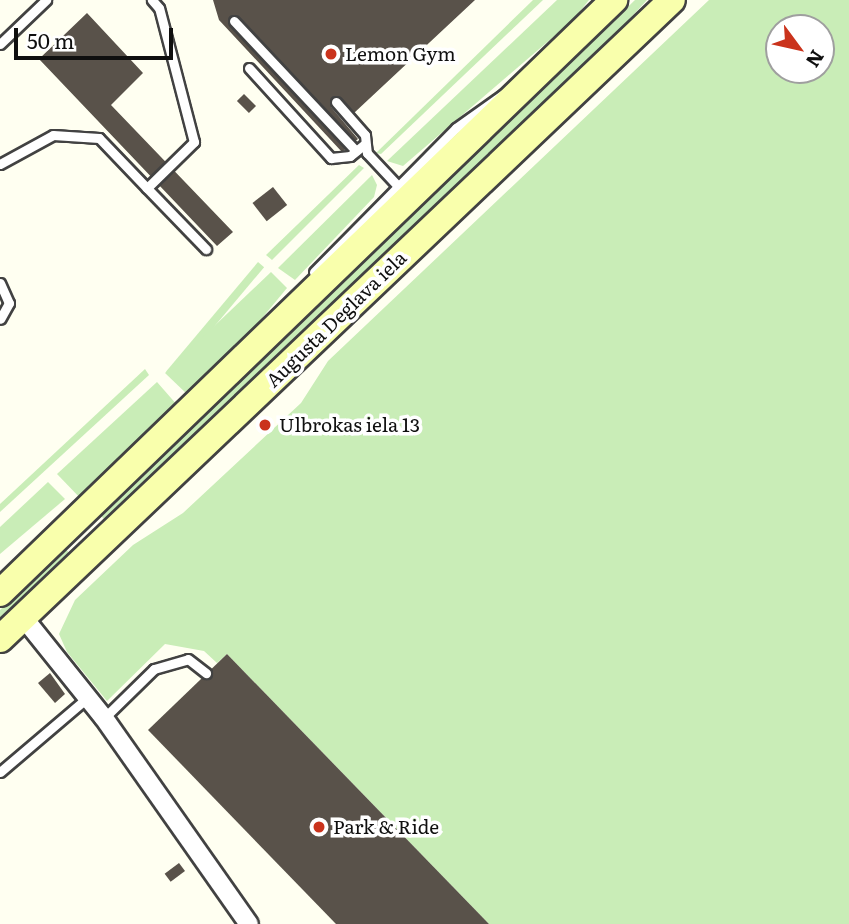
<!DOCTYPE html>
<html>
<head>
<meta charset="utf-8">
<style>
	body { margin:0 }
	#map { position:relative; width:849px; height:924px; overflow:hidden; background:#fffff1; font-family:Literata,serif }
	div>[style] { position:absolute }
	.green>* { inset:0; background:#c9edb7; transform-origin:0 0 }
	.building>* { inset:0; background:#59524a; transform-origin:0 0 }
	.roads { filter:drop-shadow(2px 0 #424242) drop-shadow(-2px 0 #424242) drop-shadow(0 2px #424242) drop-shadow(0 -2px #424242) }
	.service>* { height:9px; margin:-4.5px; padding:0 4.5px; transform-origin:4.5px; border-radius:4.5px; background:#fff }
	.minor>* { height:18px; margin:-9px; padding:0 9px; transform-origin:9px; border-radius:9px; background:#fff }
	.secondary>* { height:26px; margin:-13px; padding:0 13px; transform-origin:13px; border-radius:13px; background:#f9ffac }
	.dots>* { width:19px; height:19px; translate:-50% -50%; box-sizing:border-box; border:4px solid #fff; border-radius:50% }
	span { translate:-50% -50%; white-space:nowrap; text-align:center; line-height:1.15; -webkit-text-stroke:7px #fff; paint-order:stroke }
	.poi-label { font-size:19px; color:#0f0f0f }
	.left { translate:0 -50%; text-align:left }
	.street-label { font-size:19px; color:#0f0f0f }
	.north { position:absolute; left:765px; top:14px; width:70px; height:70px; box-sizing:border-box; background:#fff; border:2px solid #9f9f9f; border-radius:50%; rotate:123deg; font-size:19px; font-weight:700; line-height:28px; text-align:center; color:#0f0f0f }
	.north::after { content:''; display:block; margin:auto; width:24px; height:32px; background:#ca331c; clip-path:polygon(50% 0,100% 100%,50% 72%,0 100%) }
	.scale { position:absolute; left:14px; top:28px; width:159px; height:32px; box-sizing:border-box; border:4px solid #0f0f0f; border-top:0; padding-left:9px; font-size:21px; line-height:24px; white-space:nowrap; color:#0f0f0f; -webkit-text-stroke:5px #fff; paint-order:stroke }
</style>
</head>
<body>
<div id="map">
	<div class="green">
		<div style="clip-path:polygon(533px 0,543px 0,381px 154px,376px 153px)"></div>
		<div style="clip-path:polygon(557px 0,589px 0,573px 20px,403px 166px,387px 161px)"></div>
		<div style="clip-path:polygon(635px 0,647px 0,562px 92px,106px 521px,100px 515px)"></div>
		<div style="clip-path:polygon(evenodd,709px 0,849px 0,849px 924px,489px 924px,227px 654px,217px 663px,204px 651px,165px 644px,107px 701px,67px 652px,59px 634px,75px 600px,133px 545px,183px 513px,301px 403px,328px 361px,709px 0,779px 28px,821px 28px,821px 70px,779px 70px,779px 28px)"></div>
		<div style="clip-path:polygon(359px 165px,364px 168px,272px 260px,266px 255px)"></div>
		<div style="clip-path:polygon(372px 175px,377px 185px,374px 197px,295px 280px,278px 268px)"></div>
		<div style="left:258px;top:262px;width:8px;height:143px;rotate:40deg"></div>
		<div style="clip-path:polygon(271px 272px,287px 288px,224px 364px,189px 396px,165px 373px)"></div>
		<div style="clip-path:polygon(145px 369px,149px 375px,0 512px,0 504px)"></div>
		<div style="clip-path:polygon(157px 382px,178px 406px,83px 501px,57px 474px)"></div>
		<div style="clip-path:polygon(48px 482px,65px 499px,0 554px,0 527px)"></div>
		<div style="clip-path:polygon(65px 548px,70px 554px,0 622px,0 610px)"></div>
	</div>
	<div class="building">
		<div style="clip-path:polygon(213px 0,475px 0,354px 113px,340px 98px,331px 107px,358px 139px,342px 152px,219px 20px)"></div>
		<div style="clip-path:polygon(87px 13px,143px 73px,111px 105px,233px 232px,217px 246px,39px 59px)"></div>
		<div style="left:244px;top:94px;width:17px;height:10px;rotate:45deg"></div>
		<div style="left:273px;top:187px;width:23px;height:26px;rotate:52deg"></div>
		<div style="clip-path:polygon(227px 654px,489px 924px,336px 924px,148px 730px)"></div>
		<div style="clip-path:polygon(50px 673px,65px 694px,55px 703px,38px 683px)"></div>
		<div style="left:179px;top:863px;width:10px;height:18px;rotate:53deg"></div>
	</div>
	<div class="roads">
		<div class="service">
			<div style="left:234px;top:21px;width:178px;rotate:46.8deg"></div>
			<div style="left:0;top:44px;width:64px;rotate:-43.7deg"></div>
			<div style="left:249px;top:68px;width:122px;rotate:47.7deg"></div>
			<div style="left:331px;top:158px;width:19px;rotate:-6deg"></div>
			<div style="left:350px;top:156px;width:19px;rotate:-39deg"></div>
			<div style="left:336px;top:102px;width:44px;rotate:48.7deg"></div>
			<div style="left:365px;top:135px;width:18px;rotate:84deg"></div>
			<div style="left:367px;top:153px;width:44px;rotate:46.8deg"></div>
			<div style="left:0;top:164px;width:60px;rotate:-28.7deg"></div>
			<div style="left:53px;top:135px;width:46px;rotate:3.7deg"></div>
			<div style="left:99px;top:138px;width:69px;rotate:46.2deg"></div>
			<div style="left:147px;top:188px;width:66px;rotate:-44.4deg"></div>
			<div style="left:194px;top:142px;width:138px;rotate:-104.6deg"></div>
			<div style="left:159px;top:8px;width:11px;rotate:-131deg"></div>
			<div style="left:147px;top:188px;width:85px;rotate:46deg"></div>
			<div style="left:314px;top:272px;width:202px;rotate:-45.4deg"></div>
			<div style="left:456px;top:128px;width:60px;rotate:-35.5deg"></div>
			<div style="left:0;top:283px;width:22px;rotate:66deg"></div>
			<div style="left:9px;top:303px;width:18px;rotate:119deg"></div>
			<div style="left:104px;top:718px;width:70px;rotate:-44.4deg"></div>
			<div style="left:154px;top:669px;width:35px;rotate:-16deg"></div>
			<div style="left:188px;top:659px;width:23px;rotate:38deg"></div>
			<div style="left:0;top:772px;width:114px;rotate:-40.4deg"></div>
		</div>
		<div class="minor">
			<div style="left:23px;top:617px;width:129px;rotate:51.3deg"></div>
			<div style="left:104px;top:718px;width:252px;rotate:54.9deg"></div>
		</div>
		<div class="secondary">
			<div style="left:0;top:593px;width:854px;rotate:-44deg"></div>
			<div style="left:0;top:639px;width:927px;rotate:-43.56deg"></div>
		</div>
	</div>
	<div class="dots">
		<div style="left:331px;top:54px;background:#ca331c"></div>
		<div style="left:265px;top:425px;background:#ca331c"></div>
		<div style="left:319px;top:827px;background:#ca331c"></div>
	</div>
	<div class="poi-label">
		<span class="left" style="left:345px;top:54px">Lemon Gym</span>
		<span class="left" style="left:279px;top:425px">Ulbrokas iela 13</span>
		<span class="left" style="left:333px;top:827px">Park &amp; Ride</span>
	</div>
	<div class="street-label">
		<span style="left:336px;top:319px;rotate:-44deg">Augusta Deglava iela</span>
	</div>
	<div class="north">N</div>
	<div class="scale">50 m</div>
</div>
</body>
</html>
